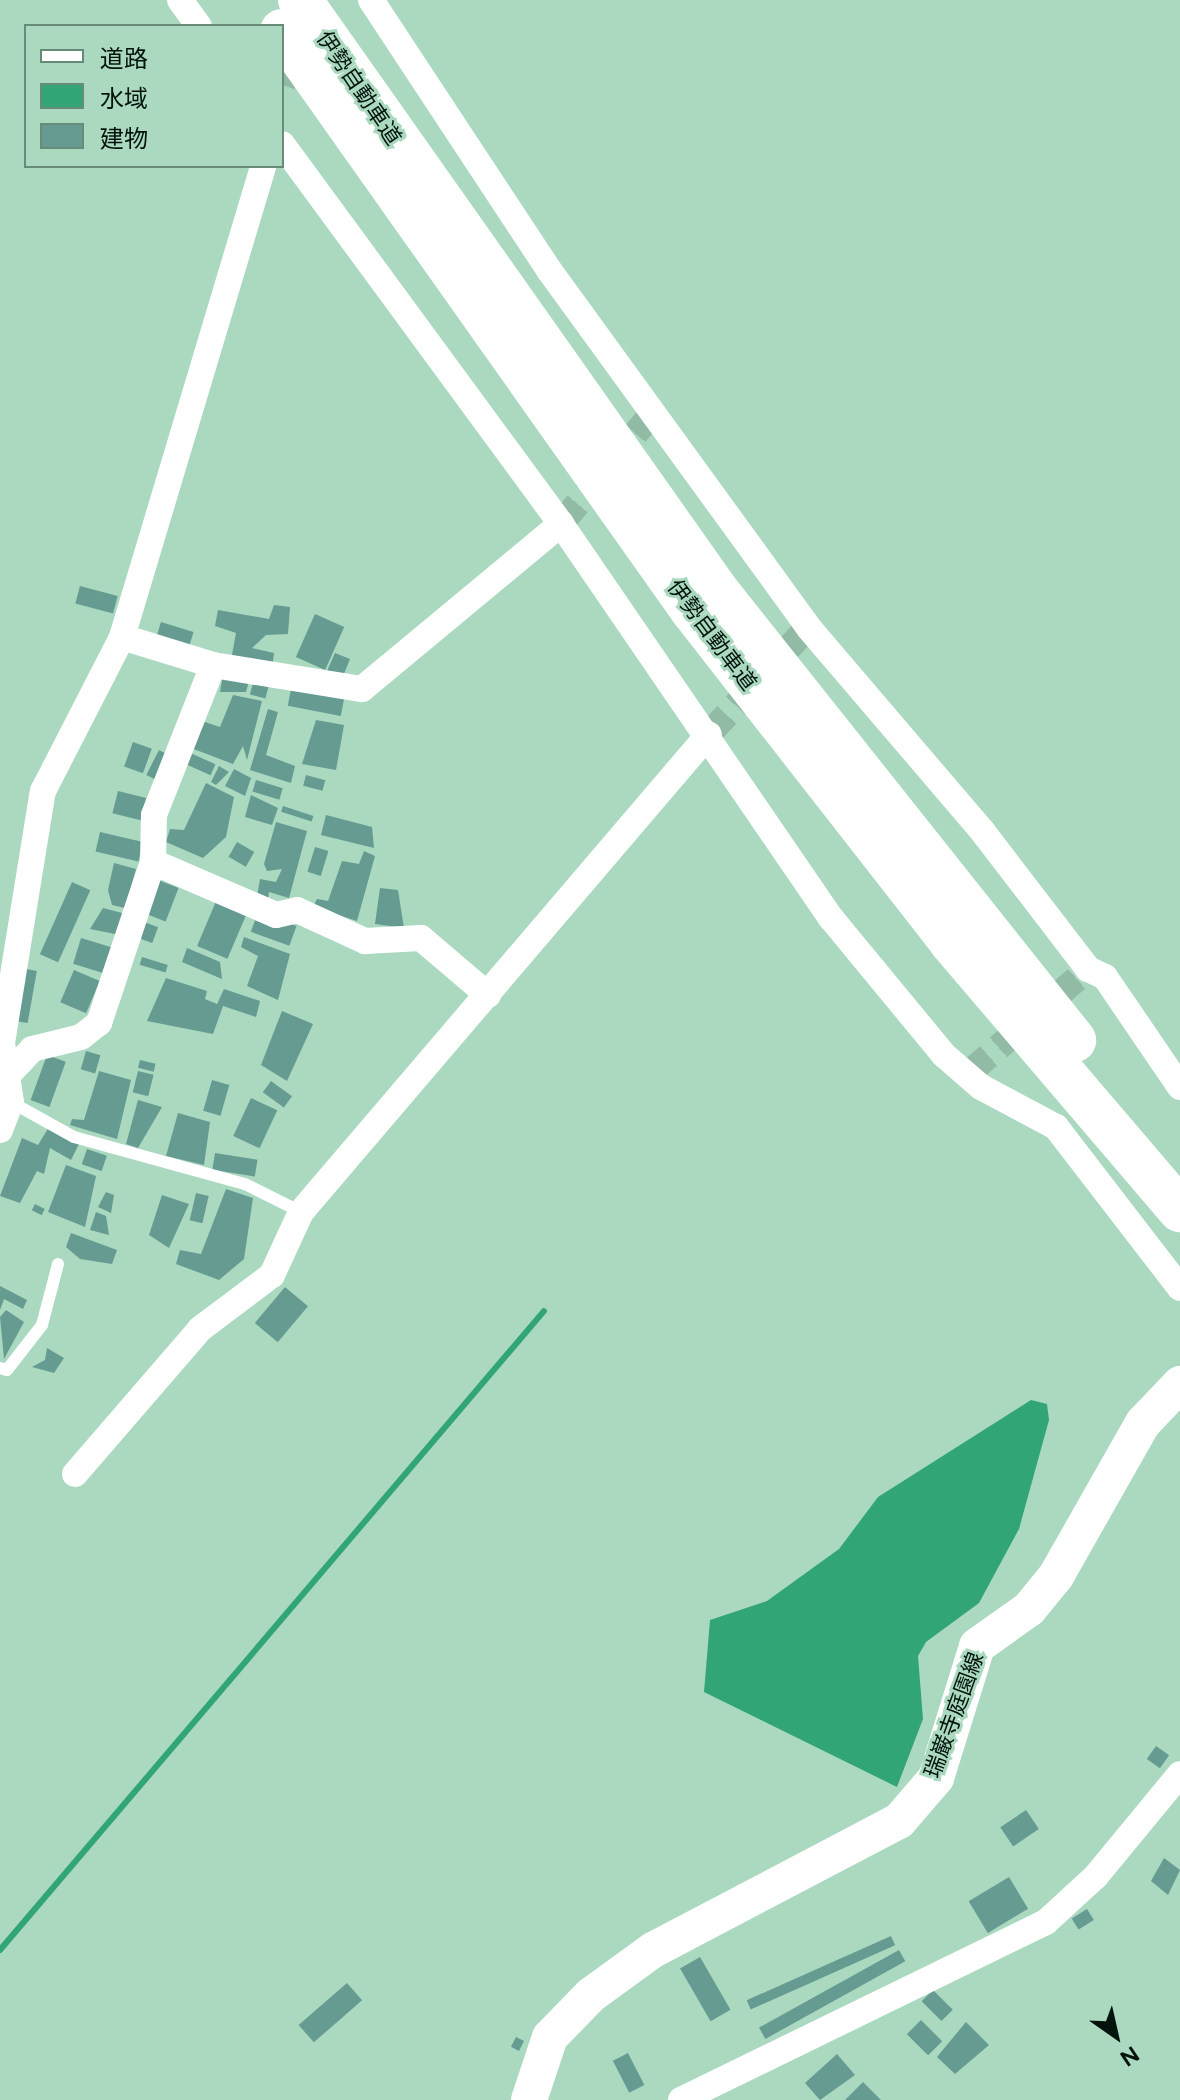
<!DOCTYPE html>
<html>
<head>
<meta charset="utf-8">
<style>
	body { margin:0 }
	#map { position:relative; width:1180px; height:2100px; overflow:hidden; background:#aad9c0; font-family:Figtree,"Noto Sans JP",sans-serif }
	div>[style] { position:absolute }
	.water>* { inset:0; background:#32a576 }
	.stream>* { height:6px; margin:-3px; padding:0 3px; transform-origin:3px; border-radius:3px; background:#32a576 }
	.building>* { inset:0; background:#659b91; transform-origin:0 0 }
	.street-tunnel>* { height:26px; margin-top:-13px; transform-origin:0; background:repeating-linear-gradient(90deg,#91bba5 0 26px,transparent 0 39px) }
	.lane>* { height:12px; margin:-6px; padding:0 6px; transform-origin:6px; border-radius:6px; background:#fff }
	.street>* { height:26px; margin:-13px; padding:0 13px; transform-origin:13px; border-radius:13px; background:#fff }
	.secondary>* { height:36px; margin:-18px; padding:0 18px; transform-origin:18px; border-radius:18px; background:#fff }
	.highway>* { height:44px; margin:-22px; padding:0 22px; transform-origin:22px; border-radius:22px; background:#fff }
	span { translate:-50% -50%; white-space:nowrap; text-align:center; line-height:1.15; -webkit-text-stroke:6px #aad9c0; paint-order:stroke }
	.street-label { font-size:22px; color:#04140c }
	.legend { position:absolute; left:24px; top:24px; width:260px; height:144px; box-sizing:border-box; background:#aad9c0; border:2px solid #688a78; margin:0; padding:10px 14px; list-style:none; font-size:24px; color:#04140c }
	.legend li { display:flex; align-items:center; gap:16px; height:40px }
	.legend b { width:40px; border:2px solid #688a78 }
	.north { position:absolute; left:1076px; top:1996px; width:80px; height:80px; -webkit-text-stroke:6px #aad9c0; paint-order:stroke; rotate:146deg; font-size:22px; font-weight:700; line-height:32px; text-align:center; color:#04140c }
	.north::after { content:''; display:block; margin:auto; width:28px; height:36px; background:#04140c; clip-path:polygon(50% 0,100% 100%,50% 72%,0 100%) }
</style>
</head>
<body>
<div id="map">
	<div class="water">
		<div style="clip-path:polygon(1031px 1400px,1047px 1404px,1049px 1420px,1019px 1529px,979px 1603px,926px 1642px,918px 1656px,923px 1719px,897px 1787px,704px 1692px,710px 1620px,767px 1601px,839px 1549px,878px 1497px)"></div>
	</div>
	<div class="stream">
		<div style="left:0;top:1950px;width:839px;rotate:-49.59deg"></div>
	</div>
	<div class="building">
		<div style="left:80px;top:586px;width:39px;height:18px;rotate:15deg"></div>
		<div style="clip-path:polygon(274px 605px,290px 607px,288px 634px,266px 635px,252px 648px,274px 653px,272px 670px,231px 660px,236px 633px,215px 626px,218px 610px,269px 619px)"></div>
		<div style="left:315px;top:614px;width:32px;height:47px;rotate:24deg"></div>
		<div style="left:161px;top:622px;width:34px;height:17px;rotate:17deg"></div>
		<div style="clip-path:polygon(335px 653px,350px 659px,344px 674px,327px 671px)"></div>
		<div style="clip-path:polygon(223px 674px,249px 681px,246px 692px,220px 692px)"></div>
		<div style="left:254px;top:679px;width:16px;height:16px;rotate:15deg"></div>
		<div style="left:291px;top:689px;width:54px;height:17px;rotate:11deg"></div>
		<div style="clip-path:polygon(233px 695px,262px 701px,247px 760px,243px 746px,233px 764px,191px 748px,199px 720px,220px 727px)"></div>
		<div style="clip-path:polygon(268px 709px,278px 712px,266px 755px,295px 766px,291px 783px,250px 770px)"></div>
		<div style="clip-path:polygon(316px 720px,344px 725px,336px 770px,302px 764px)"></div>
		<div style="left:133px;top:742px;width:20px;height:26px;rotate:20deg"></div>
		<div style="left:159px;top:750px;width:13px;height:28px;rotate:27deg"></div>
		<div style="left:188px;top:752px;width:30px;height:12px;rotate:24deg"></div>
		<div style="clip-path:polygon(219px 766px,229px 772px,216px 785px,211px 782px)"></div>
		<div style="clip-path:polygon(234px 769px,251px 778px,245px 796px,225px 786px)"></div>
		<div style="left:306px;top:775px;width:20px;height:11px;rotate:15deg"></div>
		<div style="left:256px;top:780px;width:28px;height:12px;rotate:17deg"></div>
		<div style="clip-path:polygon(206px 783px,234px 797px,226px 837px,203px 858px,166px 842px,170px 829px,184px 830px)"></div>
		<div style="left:118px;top:791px;width:29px;height:23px;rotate:14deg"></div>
		<div style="clip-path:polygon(251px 795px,278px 808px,272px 825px,245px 817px)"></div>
		<div style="left:283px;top:806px;width:32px;height:6px;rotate:18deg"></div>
		<div style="clip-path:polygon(326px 815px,372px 827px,374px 848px,321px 835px)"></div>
		<div style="clip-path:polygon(276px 822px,307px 831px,289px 898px,269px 892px,268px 900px,257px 896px,260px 879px,276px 882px,282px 869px,267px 871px,264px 864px)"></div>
		<div style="left:100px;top:832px;width:44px;height:20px;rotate:13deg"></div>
		<div style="left:237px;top:842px;width:20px;height:17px;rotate:30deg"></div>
		<div style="left:315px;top:847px;width:14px;height:26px;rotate:17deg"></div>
		<div style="clip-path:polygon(364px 851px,375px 856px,357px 921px,313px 907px,317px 899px,328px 901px,342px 861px,359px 864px)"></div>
		<div style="clip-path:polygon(114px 863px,136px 869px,125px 908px,112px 905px,108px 890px)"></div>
		<div style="left:158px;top:880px;width:22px;height:36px;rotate:21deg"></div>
		<div style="left:72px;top:882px;width:20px;height:79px;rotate:24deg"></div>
		<div style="clip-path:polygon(380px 888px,398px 890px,404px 928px,375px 924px)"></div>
		<div style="left:217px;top:899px;width:33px;height:51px;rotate:23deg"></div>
		<div style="clip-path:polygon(103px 908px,126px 914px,120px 935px,90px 929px)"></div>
		<div style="left:258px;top:912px;width:41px;height:21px;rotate:20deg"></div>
		<div style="left:144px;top:922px;width:15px;height:17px;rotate:20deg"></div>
		<div style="clip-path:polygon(244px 937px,290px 954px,278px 1000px,247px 986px,258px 956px,241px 947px)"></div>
		<div style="left:81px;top:938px;width:37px;height:27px;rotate:17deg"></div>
		<div style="clip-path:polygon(187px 948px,220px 962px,222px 979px,182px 962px)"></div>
		<div style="left:142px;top:957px;width:27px;height:8px;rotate:17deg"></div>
		<div style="left:26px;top:969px;width:11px;height:53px;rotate:10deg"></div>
		<div style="left:74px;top:970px;width:28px;height:35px;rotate:23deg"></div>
		<div style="clip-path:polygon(166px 978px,207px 991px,205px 999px,217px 1004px,224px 989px,260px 1001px,256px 1017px,223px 1006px,213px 1034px,147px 1021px)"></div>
		<div style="clip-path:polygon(282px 1011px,313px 1024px,287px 1081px,261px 1065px)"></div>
		<div style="left:86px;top:1051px;width:15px;height:19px;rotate:16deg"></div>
		<div style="left:47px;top:1055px;width:20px;height:48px;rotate:20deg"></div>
		<div style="left:140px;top:1060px;width:16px;height:8px;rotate:14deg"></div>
		<div style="clip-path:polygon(99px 1071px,131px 1080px,117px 1139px,70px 1125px,72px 1119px,84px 1120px)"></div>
		<div style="left:138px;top:1071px;width:16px;height:22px;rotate:14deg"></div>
		<div style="left:212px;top:1080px;width:18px;height:32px;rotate:16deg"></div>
		<div style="left:271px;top:1081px;width:26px;height:14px;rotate:36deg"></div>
		<div style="left:251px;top:1098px;width:29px;height:42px;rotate:25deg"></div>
		<div style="clip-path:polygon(138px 1100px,162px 1107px,138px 1148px,126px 1144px)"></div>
		<div style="clip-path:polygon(178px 1113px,210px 1122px,204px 1165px,166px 1156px)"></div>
		<div style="clip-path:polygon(49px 1127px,80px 1142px,71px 1160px,50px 1148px,44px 1174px,37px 1171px,20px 1203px,0 1196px,22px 1138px,38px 1145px)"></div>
		<div style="left:87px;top:1149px;width:21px;height:16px;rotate:19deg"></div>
		<div style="left:215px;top:1153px;width:43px;height:17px;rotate:9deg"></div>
		<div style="clip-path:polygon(66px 1165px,96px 1176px,85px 1227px,48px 1212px)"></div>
		<div style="clip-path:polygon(226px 1189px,253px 1198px,244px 1259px,219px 1280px,176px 1264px,180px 1250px,201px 1254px)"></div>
		<div style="clip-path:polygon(106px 1192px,114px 1195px,111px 1213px,98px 1207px)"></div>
		<div style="left:196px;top:1193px;width:13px;height:28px;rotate:13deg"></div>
		<div style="clip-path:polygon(162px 1195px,189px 1204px,169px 1248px,149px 1235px)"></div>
		<div style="left:35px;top:1204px;width:11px;height:7px;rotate:27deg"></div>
		<div style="clip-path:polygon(96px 1212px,106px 1216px,109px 1235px,90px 1230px)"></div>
		<div style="clip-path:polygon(71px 1233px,117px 1250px,112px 1264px,80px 1259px,66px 1247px)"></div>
		<div style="clip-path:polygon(0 1286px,27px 1300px,23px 1309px,4px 1299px,0 1310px)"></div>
		<div style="left:285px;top:1287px;width:30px;height:47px;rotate:40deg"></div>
		<div style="clip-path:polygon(6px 1310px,24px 1322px,4px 1359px,0 1317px)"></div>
		<div style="clip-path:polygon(47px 1348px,64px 1358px,54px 1373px,32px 1367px,45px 1360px)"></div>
		<div style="left:1156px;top:1746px;width:16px;height:16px;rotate:35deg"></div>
		<div style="left:1026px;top:1810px;width:23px;height:31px;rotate:56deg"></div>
		<div style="clip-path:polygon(1164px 1858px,1180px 1870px,1168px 1895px,1151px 1881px)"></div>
		<div style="left:1009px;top:1877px;width:37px;height:47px;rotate:59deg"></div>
		<div style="left:1087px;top:1909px;width:13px;height:18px;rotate:58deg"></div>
		<div style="left:891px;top:1936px;width:10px;height:158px;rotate:66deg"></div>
		<div style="left:899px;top:1950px;width:13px;height:160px;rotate:61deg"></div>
		<div style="left:700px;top:1957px;width:61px;height:23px;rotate:60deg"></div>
		<div style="left:347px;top:1983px;width:23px;height:64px;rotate:49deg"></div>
		<div style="left:933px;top:1990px;width:28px;height:16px;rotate:45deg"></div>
		<div style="left:921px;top:2020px;width:30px;height:20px;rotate:45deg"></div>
		<div style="clip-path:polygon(966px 2022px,989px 2045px,955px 2074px,937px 2057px)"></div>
		<div style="left:516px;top:2037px;width:9px;height:11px;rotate:27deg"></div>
		<div style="left:628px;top:2053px;width:36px;height:17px;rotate:63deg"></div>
		<div style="clip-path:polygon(837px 2054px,855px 2075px,820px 2100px,805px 2083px)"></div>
		<div style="clip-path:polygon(863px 2082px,881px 2100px,845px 2100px)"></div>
	</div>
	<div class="street-tunnel">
		<div style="left:282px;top:85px;width:46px;rotate:-71.2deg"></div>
		<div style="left:561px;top:524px;width:146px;rotate:-50.5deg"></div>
		<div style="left:709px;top:734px;width:146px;rotate:-47.2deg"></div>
		<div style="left:969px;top:1073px;width:158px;rotate:-41.2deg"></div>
	</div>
	<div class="lane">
		<div style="left:11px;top:1102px;width:72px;rotate:29.1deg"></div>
		<div style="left:74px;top:1137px;width:177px;rotate:15.4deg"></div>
		<div style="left:245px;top:1184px;width:63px;rotate:26.6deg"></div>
		<div style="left:0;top:1368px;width:7px;rotate:16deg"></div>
		<div style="left:7px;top:1370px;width:57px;rotate:-52.1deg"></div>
		<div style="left:42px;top:1325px;width:63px;rotate:-75.3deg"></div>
	</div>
	<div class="street">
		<div style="left:180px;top:0;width:32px;rotate:54deg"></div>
		<div style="left:371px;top:0;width:323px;rotate:56.6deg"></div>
		<div style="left:549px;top:270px;width:441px;rotate:54deg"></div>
		<div style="left:808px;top:627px;width:270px;rotate:49.5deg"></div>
		<div style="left:983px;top:832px;width:173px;rotate:52.5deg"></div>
		<div style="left:1088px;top:969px;width:19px;rotate:25deg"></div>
		<div style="left:1105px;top:977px;width:133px;rotate:55.7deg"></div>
		<div style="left:282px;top:144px;width:471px;rotate:53.7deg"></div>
		<div style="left:561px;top:524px;width:478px;rotate:55.6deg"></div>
		<div style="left:831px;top:918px;width:178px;rotate:50.5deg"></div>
		<div style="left:944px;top:1055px;width:49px;rotate:40.9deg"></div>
		<div style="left:981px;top:1087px;width:85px;rotate:28.1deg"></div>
		<div style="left:1056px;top:1127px;width:203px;rotate:52.4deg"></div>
		<div style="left:122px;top:637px;width:95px;rotate:17.1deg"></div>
		<div style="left:213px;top:665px;width:151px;rotate:9.2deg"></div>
		<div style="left:362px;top:689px;width:259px;rotate:-39.7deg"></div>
		<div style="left:153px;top:862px;width:134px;rotate:23.3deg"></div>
		<div style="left:276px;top:915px;width:22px;rotate:-13deg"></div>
		<div style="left:297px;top:910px;width:75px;rotate:24.5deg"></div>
		<div style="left:365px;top:941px;width:56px;rotate:-3.1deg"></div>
		<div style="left:421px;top:938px;width:88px;rotate:40.4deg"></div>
		<div style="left:9px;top:1074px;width:34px;rotate:-47deg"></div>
		<div style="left:32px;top:1049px;width:50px;rotate:-13.8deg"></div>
		<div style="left:81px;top:1037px;width:23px;rotate:-38deg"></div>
		<div style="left:99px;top:1023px;width:170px;rotate:-71.5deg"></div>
		<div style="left:153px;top:862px;width:47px;rotate:-88.8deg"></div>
		<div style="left:154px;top:815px;width:161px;rotate:-68.5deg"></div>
		<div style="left:0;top:1130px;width:30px;rotate:-69deg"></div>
		<div style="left:11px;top:1102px;width:60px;rotate:-98.7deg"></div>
		<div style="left:2px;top:1043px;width:255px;rotate:-80.8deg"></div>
		<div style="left:43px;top:791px;width:173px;rotate:-62.8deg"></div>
		<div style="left:122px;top:637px;width:492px;rotate:-73.3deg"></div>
		<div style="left:75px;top:1474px;width:191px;rotate:-49.2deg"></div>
		<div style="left:200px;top:1329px;width:90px;rotate:-36.9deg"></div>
		<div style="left:272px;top:1275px;width:69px;rotate:-65.3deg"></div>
		<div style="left:301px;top:1212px;width:628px;rotate:-49.52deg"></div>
		<div style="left:681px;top:2100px;width:406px;rotate:-26deg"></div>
		<div style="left:1046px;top:1922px;width:68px;rotate:-42.6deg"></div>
		<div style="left:1096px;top:1876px;width:132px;rotate:-50.5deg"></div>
	</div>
	<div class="secondary">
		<div style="left:529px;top:2100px;width:66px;rotate:-71.6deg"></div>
		<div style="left:550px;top:2037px;width:59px;rotate:-45.7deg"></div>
		<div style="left:591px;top:1995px;width:77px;rotate:-36deg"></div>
		<div style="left:653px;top:1950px;width:278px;rotate:-27.7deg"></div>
		<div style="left:899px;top:1821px;width:57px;rotate:-49.3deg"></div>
		<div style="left:936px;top:1778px;width:138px;rotate:-72.7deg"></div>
		<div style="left:977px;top:1646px;width:64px;rotate:-35.4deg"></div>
		<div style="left:1029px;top:1609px;width:43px;rotate:-50.7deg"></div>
		<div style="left:1056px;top:1576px;width:176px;rotate:-60.4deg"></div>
		<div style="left:1143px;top:1423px;width:54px;rotate:-46.5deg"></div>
	</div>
	<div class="highway">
		<div style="left:300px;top:0;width:723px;rotate:54.79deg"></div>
		<div style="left:717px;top:591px;width:574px;rotate:51.51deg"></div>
		<div style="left:282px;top:31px;width:709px;rotate:54.7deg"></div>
		<div style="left:692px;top:610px;width:421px;rotate:52deg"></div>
		<div style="left:951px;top:942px;width:353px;rotate:49.5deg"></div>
	</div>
	<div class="street-label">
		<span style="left:359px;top:88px;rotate:56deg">伊勢自動車道</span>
		<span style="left:712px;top:635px;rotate:53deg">伊勢自動車道</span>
		<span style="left:954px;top:1715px;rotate:-70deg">瑞巌寺庭園線</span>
	</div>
	<ul class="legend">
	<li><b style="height:10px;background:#fff"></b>道路</li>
	<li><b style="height:22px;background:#32a576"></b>水域</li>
	<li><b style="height:22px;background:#659b91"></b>建物</li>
	</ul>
	<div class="north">N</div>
</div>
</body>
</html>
